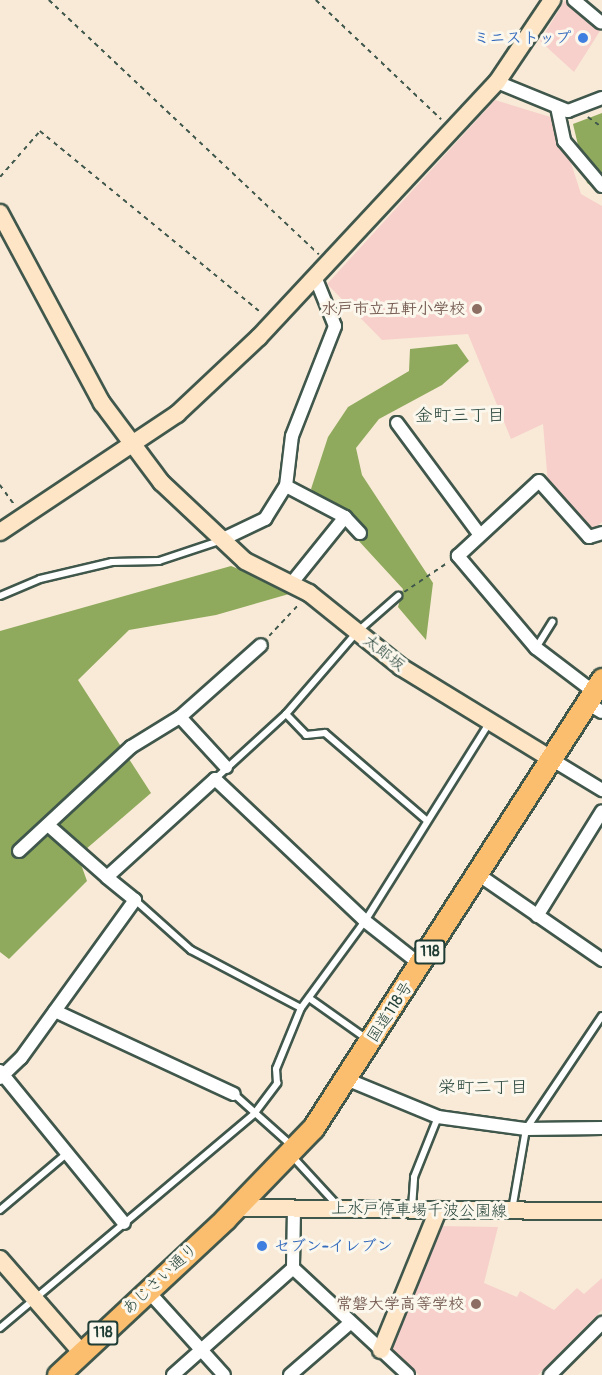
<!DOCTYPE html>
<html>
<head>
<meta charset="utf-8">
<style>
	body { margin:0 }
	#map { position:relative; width:602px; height:1375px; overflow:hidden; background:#f8ead7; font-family:Pangolin,"Klee One",sans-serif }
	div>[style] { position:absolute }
	.built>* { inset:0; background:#f7d0cb }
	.forest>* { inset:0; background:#8faa5c }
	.path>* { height:1.5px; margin-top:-0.75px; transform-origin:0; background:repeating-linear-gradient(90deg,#40574c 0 4.5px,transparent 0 9px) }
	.roads { filter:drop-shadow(2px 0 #40574c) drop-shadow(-2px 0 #40574c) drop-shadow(0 2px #40574c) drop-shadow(0 -2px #40574c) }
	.lane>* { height:6px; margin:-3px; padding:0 3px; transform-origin:3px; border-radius:3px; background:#fff }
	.street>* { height:12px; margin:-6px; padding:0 6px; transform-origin:6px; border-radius:6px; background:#fff }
	.secondary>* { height:16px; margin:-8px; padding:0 8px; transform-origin:8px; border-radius:8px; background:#fde5c5 }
	.highway>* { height:21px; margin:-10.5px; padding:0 10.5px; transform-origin:10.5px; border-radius:10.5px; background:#fbbd6e }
	.dots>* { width:16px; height:16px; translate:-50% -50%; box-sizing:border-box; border:3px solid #fbf7ec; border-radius:50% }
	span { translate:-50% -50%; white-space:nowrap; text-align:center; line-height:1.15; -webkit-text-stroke:6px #fbf7ec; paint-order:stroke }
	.shield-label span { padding:2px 4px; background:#fbf7ec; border:2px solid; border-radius:4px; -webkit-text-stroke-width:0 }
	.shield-label { font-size:15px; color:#1f3d34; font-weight:700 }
	.shop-label { font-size:16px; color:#366cbe; font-weight:700 }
	.right { translate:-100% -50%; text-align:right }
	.left { translate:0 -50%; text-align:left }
	.education-label { font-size:16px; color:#785e54; font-weight:700 }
	.street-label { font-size:16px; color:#1f3d34 }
	.neighbourhood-label { font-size:18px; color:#1f3d34 }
</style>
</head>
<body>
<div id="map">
	<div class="built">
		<div style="clip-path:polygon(565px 0,600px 31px,574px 72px,540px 41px)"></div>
		<div style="clip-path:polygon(495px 100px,557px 119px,581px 194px,602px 206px,602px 522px,589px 533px,569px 517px,571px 507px,548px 484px,543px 424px,511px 439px,468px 334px,382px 340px,327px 284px)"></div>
		<div style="clip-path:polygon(439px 1226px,498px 1227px,484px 1283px,517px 1297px,520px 1291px,554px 1310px,577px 1288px,584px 1294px,602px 1278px,602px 1310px,538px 1375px,419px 1375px,390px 1349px)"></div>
	</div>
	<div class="forest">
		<div style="clip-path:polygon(602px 113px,602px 192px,587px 183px,573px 124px)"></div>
		<div style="clip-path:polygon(457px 344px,469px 361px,442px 385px,379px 419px,356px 448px,362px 475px,433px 583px,426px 640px,398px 607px,403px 589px,311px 489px,328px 437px,348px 407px,409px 371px,410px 349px)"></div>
		<div style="clip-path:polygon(231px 566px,296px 592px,216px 615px,129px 630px,78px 680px,151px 793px,78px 856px,87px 881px,9px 959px,0 952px,0 631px)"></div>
	</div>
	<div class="path">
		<div style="left:49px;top:0;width:371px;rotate:43.3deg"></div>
		<div style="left:316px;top:0;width:173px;rotate:43.6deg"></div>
		<div style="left:588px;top:117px;width:17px;rotate:36deg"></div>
		<div style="left:0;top:177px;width:61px;rotate:-49deg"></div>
		<div style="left:40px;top:131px;width:288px;rotate:39.4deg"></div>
		<div style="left:0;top:485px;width:26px;rotate:54deg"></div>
		<div style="left:404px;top:592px;width:52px;rotate:-34deg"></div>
		<div style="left:269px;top:636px;width:44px;rotate:-46.8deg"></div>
	</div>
	<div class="roads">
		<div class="lane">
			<div style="left:0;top:596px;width:43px;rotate:-23deg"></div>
			<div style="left:40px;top:579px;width:74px;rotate:-13.3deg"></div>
			<div style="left:112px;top:562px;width:47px;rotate:-1.2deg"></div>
			<div style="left:159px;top:561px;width:63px;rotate:-18.4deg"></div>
			<div style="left:536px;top:648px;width:31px;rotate:-58deg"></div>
			<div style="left:286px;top:714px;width:29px;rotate:46deg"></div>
			<div style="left:306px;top:735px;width:19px;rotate:-6deg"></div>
			<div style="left:325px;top:733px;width:133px;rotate:40.7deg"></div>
			<div style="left:215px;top:779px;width:96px;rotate:-42.5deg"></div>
			<div style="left:286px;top:714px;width:108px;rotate:-49.1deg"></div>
			<div style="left:357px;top:632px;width:55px;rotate:-41.3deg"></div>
			<div style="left:135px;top:900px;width:75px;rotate:41.8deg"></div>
			<div style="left:191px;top:950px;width:124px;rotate:27.8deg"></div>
			<div style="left:309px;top:998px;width:71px;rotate:35.3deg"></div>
			<div style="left:234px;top:1094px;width:78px;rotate:41.9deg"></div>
			<div style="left:291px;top:1155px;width:68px;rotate:47.4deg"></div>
			<div style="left:412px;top:1208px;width:31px;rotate:-86deg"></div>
			<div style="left:414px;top:1177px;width:65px;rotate:-68.2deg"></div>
			<div style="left:0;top:1210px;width:85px;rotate:-40.2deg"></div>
			<div style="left:512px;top:1210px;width:82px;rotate:-80.2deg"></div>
			<div style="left:526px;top:1129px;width:136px;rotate:-56.1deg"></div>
			<div style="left:0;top:1328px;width:332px;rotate:-40.1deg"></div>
			<div style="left:254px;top:1114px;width:39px;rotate:-53deg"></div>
			<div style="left:277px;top:1083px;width:14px;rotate:-94deg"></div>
			<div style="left:276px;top:1069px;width:66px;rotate:-67.7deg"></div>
			<div style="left:301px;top:1008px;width:108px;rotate:-53.7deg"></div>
			<div style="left:365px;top:921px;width:231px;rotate:-57.9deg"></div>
		</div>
		<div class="street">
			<div style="left:574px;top:0;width:35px;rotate:40deg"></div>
			<div style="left:497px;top:82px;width:77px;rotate:22.2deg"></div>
			<div style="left:568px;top:111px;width:36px;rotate:-21deg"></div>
			<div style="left:557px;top:107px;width:35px;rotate:78deg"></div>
			<div style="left:564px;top:141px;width:59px;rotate:49.8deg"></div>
			<div style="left:397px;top:423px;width:138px;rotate:53.5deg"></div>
			<div style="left:286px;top:486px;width:67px;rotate:27.7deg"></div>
			<div style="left:345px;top:517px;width:22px;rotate:47deg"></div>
			<div style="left:223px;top:539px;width:47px;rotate:-25.5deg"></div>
			<div style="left:265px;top:519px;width:39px;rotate:-58deg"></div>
			<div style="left:286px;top:486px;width:50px;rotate:-83.2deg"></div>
			<div style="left:292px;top:436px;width:118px;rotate:-68.6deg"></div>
			<div style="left:335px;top:326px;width:51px;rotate:-112deg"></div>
			<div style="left:291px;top:584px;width:86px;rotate:-51.1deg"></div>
			<div style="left:594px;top:692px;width:73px;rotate:-142.8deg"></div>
			<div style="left:536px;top:648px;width:121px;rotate:-130.3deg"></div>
			<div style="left:458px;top:556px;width:110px;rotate:-42.8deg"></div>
			<div style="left:539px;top:481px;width:75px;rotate:48.2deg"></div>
			<div style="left:589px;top:537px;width:14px;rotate:-17deg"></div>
			<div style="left:587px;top:703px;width:17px;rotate:31deg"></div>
			<div style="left:180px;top:717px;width:68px;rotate:47.4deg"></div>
			<div style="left:551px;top:759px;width:60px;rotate:31.3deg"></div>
			<div style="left:48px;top:825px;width:79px;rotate:41.4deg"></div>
			<div style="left:19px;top:851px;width:153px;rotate:-42.9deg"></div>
			<div style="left:131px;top:747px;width:57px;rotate:-31.5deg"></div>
			<div style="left:180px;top:717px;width:108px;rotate:-41.6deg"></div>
			<div style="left:479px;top:875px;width:150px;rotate:34.6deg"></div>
			<div style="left:537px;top:916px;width:123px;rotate:-58.2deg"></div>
			<div style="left:55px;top:1011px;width:197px;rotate:24.9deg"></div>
			<div style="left:0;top:1071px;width:196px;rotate:50.8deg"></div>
			<div style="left:0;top:1078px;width:29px;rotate:-44deg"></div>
			<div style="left:21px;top:1058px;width:195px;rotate:-54.2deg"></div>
			<div style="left:135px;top:900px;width:36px;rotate:-141deg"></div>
			<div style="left:107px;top:877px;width:146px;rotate:-42.2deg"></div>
			<div style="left:215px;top:779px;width:207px;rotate:43.4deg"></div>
			<div style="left:365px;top:921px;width:71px;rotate:38.2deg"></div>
			<div style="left:346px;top:1079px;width:100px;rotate:22.4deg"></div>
			<div style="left:438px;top:1117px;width:89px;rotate:7.8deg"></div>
			<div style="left:526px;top:1129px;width:76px;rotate:-0.8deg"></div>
			<div style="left:294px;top:1209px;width:59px;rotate:91deg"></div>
			<div style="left:293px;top:1268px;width:157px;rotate:42.9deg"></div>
			<div style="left:148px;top:1291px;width:113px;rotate:47.9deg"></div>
			<div style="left:173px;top:1375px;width:161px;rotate:-41.7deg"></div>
			<div style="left:290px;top:1375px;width:79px;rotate:-40.9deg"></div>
			<div style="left:550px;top:1375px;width:74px;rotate:-45deg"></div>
		</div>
		<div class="secondary">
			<div style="left:0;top:213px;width:216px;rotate:61.8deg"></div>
			<div style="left:102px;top:403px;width:99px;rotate:53.2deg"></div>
			<div style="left:161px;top:482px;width:115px;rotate:43.2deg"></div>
			<div style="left:245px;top:561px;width:72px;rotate:26.6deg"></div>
			<div style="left:309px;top:593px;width:118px;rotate:38.8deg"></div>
			<div style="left:401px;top:667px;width:176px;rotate:31.5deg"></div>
			<div style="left:0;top:532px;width:213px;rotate:-33.7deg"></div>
			<div style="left:177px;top:414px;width:112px;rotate:-43.2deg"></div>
			<div style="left:259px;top:337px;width:349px;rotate:-47deg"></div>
			<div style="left:497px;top:82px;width:99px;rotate:-56.1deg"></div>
			<div style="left:236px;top:1208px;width:366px;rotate:0.5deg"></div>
			<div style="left:0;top:1259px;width:125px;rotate:48.9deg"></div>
			<div style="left:381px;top:1350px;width:151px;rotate:-67.8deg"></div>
		</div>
		<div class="highway">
			<div style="left:58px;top:1375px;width:229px;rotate:-43deg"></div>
			<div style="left:225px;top:1219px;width:127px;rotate:-46deg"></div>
			<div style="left:313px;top:1128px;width:534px;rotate:-57.23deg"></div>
		</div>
	</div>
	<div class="dots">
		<div style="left:583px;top:38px;background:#3f7fe0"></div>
		<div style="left:477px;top:309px;background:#8d6e63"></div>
		<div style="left:262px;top:1246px;background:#3f7fe0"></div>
		<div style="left:476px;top:1304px;background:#8d6e63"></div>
	</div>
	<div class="shield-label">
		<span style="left:430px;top:952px">118</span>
		<span style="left:103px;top:1333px">118</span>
	</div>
	<div class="shop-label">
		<span class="right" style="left:571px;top:38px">ミニストップ</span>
		<span class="left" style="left:274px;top:1246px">セブン-イレブン</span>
	</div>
	<div class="education-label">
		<span class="right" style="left:465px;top:309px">水戸市立五軒小学校</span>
		<span class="right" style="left:464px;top:1304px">常磐大学高等学校</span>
	</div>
	<div class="street-label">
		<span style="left:384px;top:653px;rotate:38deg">太郎坂</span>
		<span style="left:390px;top:1012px;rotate:-57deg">国道118号</span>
		<span style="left:419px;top:1210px;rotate:1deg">上水戸停車場千波公園線</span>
		<span style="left:160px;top:1279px;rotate:-43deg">あじさい通り</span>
	</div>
	<div class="neighbourhood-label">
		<span style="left:460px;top:416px">金町三丁目</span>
		<span style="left:483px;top:1088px">栄町二丁目</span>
	</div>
</div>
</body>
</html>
